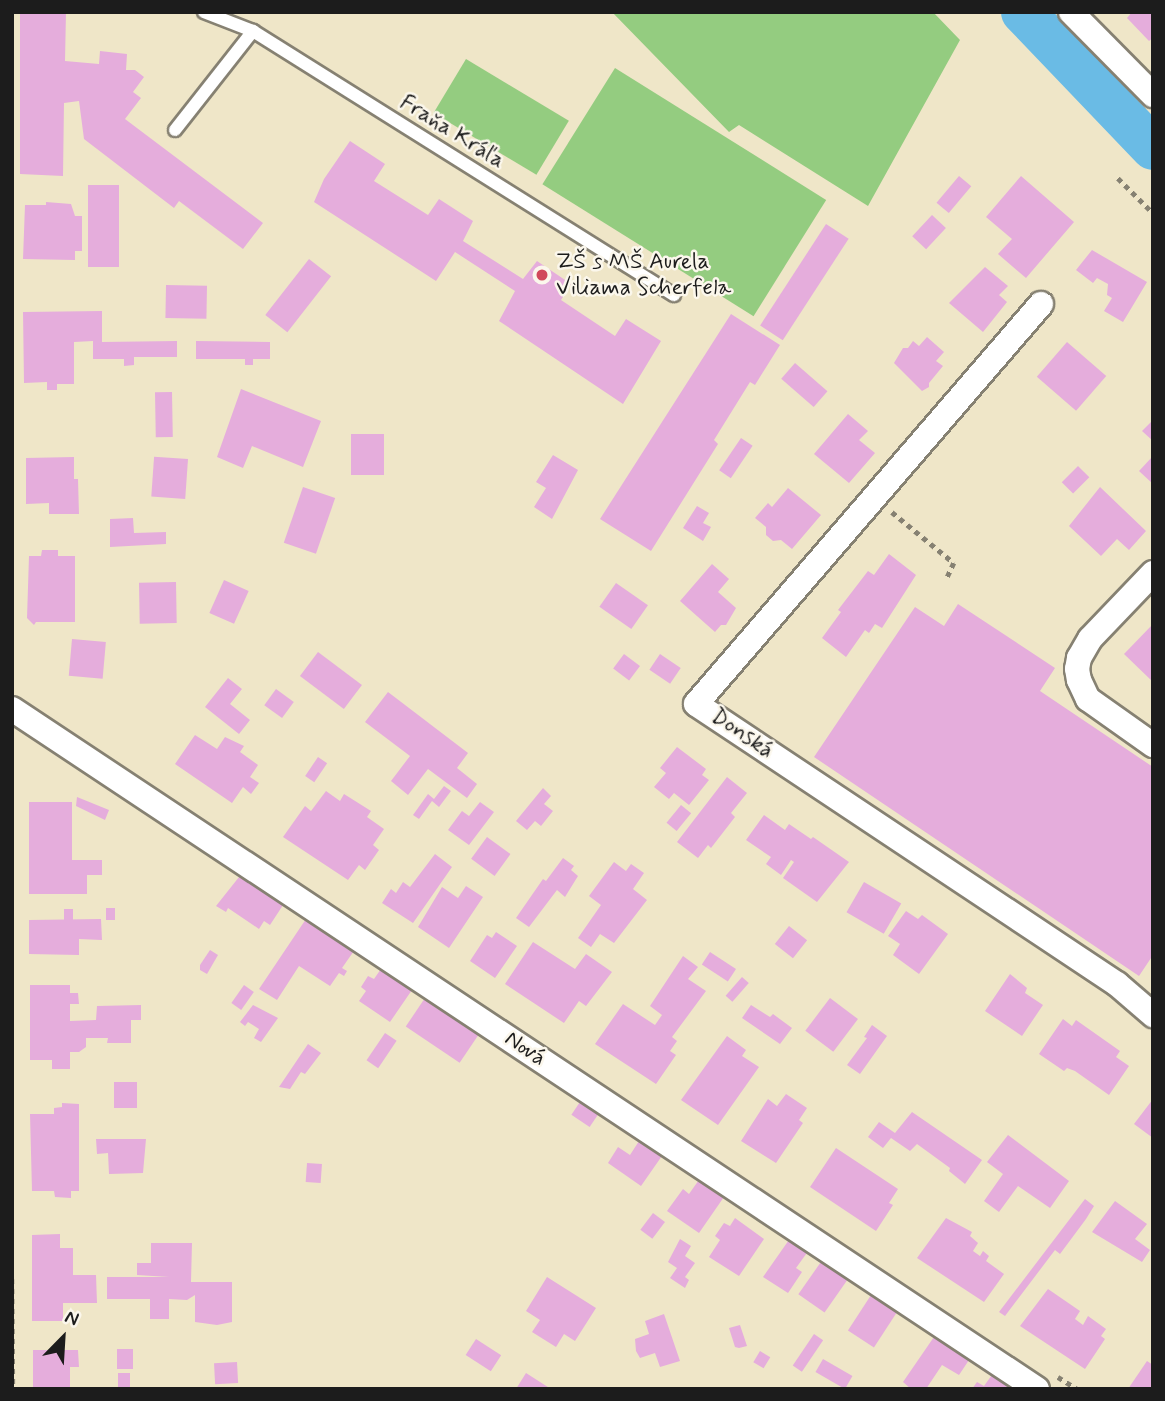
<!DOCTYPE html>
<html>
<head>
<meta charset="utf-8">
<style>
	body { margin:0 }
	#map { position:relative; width:1165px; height:1401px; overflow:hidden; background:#efe6c8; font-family:Mynerve,sans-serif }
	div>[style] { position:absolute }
	.green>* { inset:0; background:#94cc80; transform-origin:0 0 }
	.river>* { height:44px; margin:-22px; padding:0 22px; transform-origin:22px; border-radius:22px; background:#6abbe5 }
	.building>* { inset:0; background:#e5addc; transform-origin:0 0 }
	.path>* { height:4.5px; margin-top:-2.25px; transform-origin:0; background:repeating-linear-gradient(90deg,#868172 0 5px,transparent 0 10px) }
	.roads { filter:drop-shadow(2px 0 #868172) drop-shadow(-2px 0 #868172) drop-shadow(0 2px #868172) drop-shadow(0 -2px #868172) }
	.lane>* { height:12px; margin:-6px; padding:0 6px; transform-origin:6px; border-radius:6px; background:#fff }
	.street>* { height:24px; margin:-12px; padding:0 12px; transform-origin:12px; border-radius:12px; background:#fff }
	.dots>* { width:19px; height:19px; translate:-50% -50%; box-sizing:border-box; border:4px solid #fbf7ec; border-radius:50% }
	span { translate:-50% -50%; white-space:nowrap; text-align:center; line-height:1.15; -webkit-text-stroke:5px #fbf7ec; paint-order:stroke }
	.street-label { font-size:23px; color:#1c1c1c }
	.poi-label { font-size:23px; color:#1c1c1c }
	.left { translate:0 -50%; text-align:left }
	.frame { position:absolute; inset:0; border:14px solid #1c1c1c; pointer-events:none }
	.north { position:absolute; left:28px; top:1303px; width:70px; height:70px; -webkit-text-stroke:5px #fbf7ec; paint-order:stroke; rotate:24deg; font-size:19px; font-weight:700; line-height:28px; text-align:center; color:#1c1c1c }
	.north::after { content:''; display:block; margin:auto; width:24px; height:32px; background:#1c1c1c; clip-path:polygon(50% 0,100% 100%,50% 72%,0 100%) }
</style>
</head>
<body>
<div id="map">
	<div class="green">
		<div style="clip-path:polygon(612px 12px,933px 12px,960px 40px,868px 206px,739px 125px,729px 132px)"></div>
		<div style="left:466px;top:59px;width:120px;height:63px;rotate:31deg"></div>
		<div style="left:615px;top:68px;width:249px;height:137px;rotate:32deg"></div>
	</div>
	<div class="river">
		<div style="left:1023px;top:12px;width:188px;rotate:46.3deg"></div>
	</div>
	<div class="building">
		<div style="clip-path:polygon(20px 12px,66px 12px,65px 61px,99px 64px,100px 51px,127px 54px,126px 70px,135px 70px,144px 77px,133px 92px,141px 98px,125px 119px,263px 223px,243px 249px,179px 201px,174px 208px,84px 139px,79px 101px,64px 103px,63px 176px,20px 174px)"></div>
		<div style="clip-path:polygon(1132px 12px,1153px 12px,1153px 38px,1149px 41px,1127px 18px)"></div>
		<div style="clip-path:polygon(350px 141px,385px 164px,374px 181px,428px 215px,439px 199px,473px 221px,463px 241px,523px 279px,537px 261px,571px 284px,561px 300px,615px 336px,626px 319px,661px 341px,623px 404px,499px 321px,515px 291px,455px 252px,436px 281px,314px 202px,324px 179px)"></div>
		<div style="left:959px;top:176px;width:16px;height:35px;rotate:40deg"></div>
		<div style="clip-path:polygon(1021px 176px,1074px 222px,1026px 278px,998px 254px,1012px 239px,986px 217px)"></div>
		<div style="left:88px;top:185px;width:31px;height:82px"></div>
		<div style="clip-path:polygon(46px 202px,71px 204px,75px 216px,82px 216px,82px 251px,75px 251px,75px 260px,23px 259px,25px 205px,46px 205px)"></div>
		<div style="left:932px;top:215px;width:19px;height:29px;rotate:43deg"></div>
		<div style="left:826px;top:224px;width:27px;height:121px;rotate:33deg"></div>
		<div style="clip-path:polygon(1092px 250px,1147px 282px,1123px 322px,1104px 311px,1112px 298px,1107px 295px,1108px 284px,1097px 278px,1093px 283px,1076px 270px)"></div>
		<div style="left:309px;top:259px;width:28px;height:71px;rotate:38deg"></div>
		<div style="clip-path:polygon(985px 267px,1008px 286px,999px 295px,1007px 302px,983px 332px,949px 303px)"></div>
		<div style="left:166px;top:285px;width:41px;height:33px;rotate:1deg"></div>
		<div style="clip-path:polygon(102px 311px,102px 342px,177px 341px,177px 357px,134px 357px,134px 365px,124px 366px,124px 359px,93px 359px,93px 341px,74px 342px,74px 384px,57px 384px,57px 390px,47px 390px,47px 382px,24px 383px,23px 312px)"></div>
		<div style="clip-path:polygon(731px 314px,780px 345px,755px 385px,750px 382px,714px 440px,718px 444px,651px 551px,600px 519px)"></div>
		<div style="clip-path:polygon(927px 337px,944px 352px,936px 361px,943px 366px,929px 383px,929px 387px,922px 391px,894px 363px,903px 348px,908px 348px,913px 341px,919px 346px)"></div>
		<div style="clip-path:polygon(196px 341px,270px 342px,270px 359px,253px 359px,253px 365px,245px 365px,245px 359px,196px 359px)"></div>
		<div style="left:1067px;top:342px;width:52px;height:46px;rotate:41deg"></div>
		<div style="left:795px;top:363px;width:43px;height:21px;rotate:41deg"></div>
		<div style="clip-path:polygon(241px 389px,321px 421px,303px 467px,252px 446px,243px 468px,217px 457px)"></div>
		<div style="left:172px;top:392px;width:45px;height:17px;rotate:89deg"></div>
		<div style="clip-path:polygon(848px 414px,868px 431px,859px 440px,875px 453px,849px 483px,814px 454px)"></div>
		<div style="clip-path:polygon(1153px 420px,1153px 441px,1142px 431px)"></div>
		<div style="left:351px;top:434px;width:33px;height:41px"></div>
		<div style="left:741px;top:438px;width:14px;height:39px;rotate:34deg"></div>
		<div style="clip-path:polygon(553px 455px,578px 470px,552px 519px,534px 507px,546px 488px,536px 482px)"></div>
		<div style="clip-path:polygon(1153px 456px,1153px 484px,1139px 471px)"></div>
		<div style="clip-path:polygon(74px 457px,74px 479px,78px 479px,79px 514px,49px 514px,49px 503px,26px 504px,26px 458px)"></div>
		<div style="left:188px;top:459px;width:40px;height:34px;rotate:94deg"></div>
		<div style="left:1078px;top:466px;width:16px;height:23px;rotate:45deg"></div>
		<div style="left:303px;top:487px;width:34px;height:59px;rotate:19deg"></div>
		<div style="clip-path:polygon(1100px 487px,1146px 531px,1129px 550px,1117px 539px,1101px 556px,1069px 526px)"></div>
		<div style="clip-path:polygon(788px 488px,821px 515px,792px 549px,781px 540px,773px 541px,766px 535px,766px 527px,755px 518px,768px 503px,772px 507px)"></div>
		<div style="clip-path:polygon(697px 506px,709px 513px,703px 523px,711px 527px,703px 541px,683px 528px)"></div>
		<div style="clip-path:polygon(133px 518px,134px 533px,166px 532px,166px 544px,110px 547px,110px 519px)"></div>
		<div style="clip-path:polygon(42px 550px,58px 550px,58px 556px,75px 556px,75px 622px,36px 622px,34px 625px,27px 618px,29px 556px,41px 556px)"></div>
		<div style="clip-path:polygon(889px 554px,916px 575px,882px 628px,875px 624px,869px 633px,865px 630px,846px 657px,822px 638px,841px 612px,838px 610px,868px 571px,874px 575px)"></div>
		<div style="clip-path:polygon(712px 564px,729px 579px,718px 592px,736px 608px,726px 625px,721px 625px,715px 632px,680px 601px)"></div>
		<div style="left:224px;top:580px;width:27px;height:36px;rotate:24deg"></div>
		<div style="left:176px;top:582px;width:41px;height:37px;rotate:89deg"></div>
		<div style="left:616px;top:583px;width:39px;height:29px;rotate:35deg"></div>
		<div style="clip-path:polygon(958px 604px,1055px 668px,1040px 691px,1153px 767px,1153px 955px,1139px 976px,814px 757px,915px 607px,944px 626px)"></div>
		<div style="clip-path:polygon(1153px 624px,1153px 682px,1124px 654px)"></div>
		<div style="left:72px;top:639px;width:34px;height:37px;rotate:5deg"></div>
		<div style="left:318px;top:652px;width:55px;height:30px;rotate:37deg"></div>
		<div style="left:624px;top:654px;width:20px;height:18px;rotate:37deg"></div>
		<div style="left:660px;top:654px;width:25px;height:19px;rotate:34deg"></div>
		<div style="clip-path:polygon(228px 678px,242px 689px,230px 704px,250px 720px,239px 734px,205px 707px)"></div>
		<div style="left:276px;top:689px;width:22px;height:20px;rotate:36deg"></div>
		<div style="clip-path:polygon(388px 692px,468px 753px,457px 768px,477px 784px,467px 798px,428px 769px,408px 795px,391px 781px,410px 756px,365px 722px)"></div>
		<div style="clip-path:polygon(195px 735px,217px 749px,225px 737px,244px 746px,240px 752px,258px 765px,250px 777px,259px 783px,251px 794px,243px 787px,232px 803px,175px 764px)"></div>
		<div style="clip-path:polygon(677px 747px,706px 769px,702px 775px,709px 780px,689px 805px,674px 793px,669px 799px,654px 787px,666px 773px,660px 768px)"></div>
		<div style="left:318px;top:757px;width:11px;height:23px;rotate:34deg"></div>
		<div style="clip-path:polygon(727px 777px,747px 793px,731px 813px,735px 817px,711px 848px,708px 845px,698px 858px,677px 842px)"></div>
		<div style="clip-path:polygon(444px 786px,451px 791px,439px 807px,432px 801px,419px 819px,413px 815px,428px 794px,434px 799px)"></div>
		<div style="clip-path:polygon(543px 788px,551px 796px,544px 804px,553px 811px,541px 826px,535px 821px,527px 830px,516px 821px)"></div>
		<div style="clip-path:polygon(326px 791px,340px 801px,344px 794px,371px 811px,367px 817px,384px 829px,373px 845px,379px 850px,365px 870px,359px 865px,348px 880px,283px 837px,305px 806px,311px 811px)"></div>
		<div style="clip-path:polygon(77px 797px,109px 810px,105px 820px,76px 806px)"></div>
		<div style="clip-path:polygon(29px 802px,72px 802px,72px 860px,102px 860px,102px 875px,87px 875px,87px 894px,29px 894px)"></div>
		<div style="clip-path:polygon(480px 802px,494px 812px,469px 845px,448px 830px,462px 811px,469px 816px)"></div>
		<div style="left:681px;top:805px;width:13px;height:23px;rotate:39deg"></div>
		<div style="clip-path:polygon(764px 815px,785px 830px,789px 824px,811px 839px,813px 837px,849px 862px,817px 902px,783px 878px,794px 862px,791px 860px,781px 875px,766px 864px,771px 857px,746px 840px)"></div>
		<div style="left:487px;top:837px;width:29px;height:27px;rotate:36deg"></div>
		<div style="clip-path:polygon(435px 854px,452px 867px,413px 923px,382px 903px,391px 889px,396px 893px,403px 882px,410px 887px)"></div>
		<div style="clip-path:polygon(563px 858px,574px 866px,571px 870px,578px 876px,565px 897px,557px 890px,529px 927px,516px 918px,543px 879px,546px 881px)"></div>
		<div style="clip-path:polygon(614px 862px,626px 871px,631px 864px,644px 873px,633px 889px,647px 900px,614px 943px,600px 934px,591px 947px,578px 938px,601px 905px,589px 896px)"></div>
		<div style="clip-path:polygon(243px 872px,285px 902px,270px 925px,264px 921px,259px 929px,228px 908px,226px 912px,216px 906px)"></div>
		<div style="left:864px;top:882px;width:43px;height:35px;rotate:30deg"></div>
		<div style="clip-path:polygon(466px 886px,483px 897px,449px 948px,418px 927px,442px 887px,458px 898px)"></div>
		<div style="left:106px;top:908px;width:9px;height:12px"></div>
		<div style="left:64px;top:909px;width:9px;height:11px"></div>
		<div style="clip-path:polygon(906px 911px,918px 919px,922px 915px,948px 934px,919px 974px,893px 955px,900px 944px,888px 936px)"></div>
		<div style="clip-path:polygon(308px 916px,356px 948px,342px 968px,347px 971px,344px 976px,339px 973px,330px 986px,299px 966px,277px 1000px,259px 989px)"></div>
		<div style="clip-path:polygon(101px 919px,102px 940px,79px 939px,79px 955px,29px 954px,29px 920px)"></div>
		<div style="left:789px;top:926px;width:23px;height:23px;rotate:38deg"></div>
		<div style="clip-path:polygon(496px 932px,517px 946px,495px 978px,470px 961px,487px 935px,492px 938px)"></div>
		<div style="clip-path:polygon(533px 942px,575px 969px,586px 954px,612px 972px,586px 1006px,579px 1001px,564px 1023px,505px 984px)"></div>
		<div style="clip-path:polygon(210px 950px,218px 955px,207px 974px,200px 970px,200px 965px)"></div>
		<div style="left:710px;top:952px;width:31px;height:15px;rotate:33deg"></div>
		<div style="clip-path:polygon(683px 956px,698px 967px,688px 979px,706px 991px,672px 1037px,677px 1041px,670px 1051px,676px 1055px,656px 1084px,595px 1044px,623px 1004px,655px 1025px,662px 1015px,650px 1006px)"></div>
		<div style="clip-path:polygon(383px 966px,414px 987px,390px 1022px,359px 1001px,366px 991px,361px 987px,368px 976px,374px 979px)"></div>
		<div style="clip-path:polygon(1010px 974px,1027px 988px,1025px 993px,1043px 1005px,1022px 1036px,985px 1011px)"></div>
		<div style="left:742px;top:977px;width:9px;height:25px;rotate:41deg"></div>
		<div style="clip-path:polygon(30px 985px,70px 985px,70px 993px,78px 993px,79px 1004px,70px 1004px,70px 1021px,96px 1020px,97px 1006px,141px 1005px,141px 1020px,131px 1020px,131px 1043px,107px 1043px,108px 1038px,86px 1038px,86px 1047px,79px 1052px,70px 1052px,70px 1069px,52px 1069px,52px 1060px,30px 1060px)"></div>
		<div style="left:244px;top:985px;width:12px;height:22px;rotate:35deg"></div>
		<div style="left:427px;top:995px;width:65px;height:38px;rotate:34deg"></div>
		<div style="left:830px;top:998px;width:35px;height:41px;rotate:37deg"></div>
		<div style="clip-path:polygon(253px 1005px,278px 1018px,261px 1042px,254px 1038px,259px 1029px,248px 1022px,245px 1026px,240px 1022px)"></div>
		<div style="clip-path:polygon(751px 1005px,770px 1017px,773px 1014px,792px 1028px,780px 1044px,742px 1018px)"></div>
		<div style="clip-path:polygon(1063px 1019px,1072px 1026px,1076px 1020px,1120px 1051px,1116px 1057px,1129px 1066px,1109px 1095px,1075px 1071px,1067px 1068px,1064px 1071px,1039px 1054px)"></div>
		<div style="clip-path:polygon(872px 1025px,887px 1036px,860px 1074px,847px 1065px,867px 1038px,864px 1037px)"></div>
		<div style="left:385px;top:1033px;width:14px;height:33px;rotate:34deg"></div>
		<div style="clip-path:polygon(727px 1036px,746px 1050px,742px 1056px,759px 1067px,718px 1125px,681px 1100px)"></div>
		<div style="clip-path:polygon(308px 1044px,321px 1053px,305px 1074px,301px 1072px,290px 1089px,279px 1087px)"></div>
		<div style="left:137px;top:1082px;width:26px;height:23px;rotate:90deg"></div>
		<div style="clip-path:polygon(786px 1094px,807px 1108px,799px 1120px,803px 1123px,776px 1163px,741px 1141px,768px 1099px,777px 1106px)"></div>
		<div style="left:582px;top:1099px;width:22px;height:19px;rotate:34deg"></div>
		<div style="clip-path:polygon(1153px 1099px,1153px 1138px,1134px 1124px)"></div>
		<div style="clip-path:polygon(62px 1103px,79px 1104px,79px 1191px,71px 1191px,71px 1198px,55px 1197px,54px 1191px,32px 1191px,30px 1114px,54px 1114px,54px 1108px,62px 1107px)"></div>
		<div style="clip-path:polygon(912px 1112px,982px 1160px,965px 1184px,949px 1171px,950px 1168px,917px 1144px,910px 1151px,891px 1138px,883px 1148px,868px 1137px,879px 1122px,895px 1133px)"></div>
		<div style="clip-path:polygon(1008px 1135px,1069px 1181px,1050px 1208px,1018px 1186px,999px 1212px,984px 1201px,1003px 1174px,987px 1162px)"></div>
		<div style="clip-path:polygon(641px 1138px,664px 1153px,641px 1186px,608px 1163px,618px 1147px,630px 1155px)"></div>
		<div style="clip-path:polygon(96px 1139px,146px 1139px,143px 1173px,109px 1174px,108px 1153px,97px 1154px)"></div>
		<div style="clip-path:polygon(836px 1148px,898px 1189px,889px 1203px,893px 1205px,876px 1231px,810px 1187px)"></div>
		<div style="left:307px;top:1163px;width:15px;height:19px;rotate:4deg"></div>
		<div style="clip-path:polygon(701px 1177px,726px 1194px,699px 1233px,667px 1211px,683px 1189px,689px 1194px)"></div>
		<div style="clip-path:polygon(1085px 1199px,1094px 1206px,1086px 1219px,1060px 1254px,1055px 1250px,1005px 1316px,999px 1312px)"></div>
		<div style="clip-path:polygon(1115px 1201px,1147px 1224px,1135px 1239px,1150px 1250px,1142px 1262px,1092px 1232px)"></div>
		<div style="left:653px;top:1213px;width:15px;height:21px;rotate:37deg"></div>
		<div style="clip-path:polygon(735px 1218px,764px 1239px,739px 1276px,709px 1257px,720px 1240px,715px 1236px,724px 1223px,730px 1226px)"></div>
		<div style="clip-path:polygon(946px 1218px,972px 1232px,970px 1236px,978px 1243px,973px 1251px,980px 1256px,983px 1251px,989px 1256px,986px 1261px,1004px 1274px,984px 1302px,917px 1258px)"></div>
		<div style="clip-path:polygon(60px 1234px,60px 1248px,73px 1248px,73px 1275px,96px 1275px,97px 1303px,63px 1303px,63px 1321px,32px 1321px,32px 1235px)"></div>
		<div style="clip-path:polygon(791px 1237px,809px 1250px,796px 1268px,802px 1272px,788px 1293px,763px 1277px)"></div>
		<div style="clip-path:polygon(680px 1239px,691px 1246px,685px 1256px,695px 1263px,685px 1277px,689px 1280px,685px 1288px,670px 1278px,677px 1268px,668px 1262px)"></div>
		<div style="clip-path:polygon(151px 1243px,192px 1243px,191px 1282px,232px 1282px,232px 1322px,217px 1325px,195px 1322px,195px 1295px,187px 1300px,169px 1299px,169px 1319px,150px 1319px,150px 1299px,107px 1299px,107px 1277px,169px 1277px,137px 1275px,137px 1263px,151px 1263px)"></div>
		<div style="left:823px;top:1259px;width:32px;height:43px;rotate:35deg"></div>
		<div style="clip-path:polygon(547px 1277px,596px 1308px,575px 1341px,564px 1334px,556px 1347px,532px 1332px,540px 1320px,526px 1311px)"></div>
		<div style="clip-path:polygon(1048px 1289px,1080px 1311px,1075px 1319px,1083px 1325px,1088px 1316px,1106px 1329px,1101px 1336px,1105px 1339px,1085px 1369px,1020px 1326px)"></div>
		<div style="left:873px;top:1292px;width:31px;height:46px;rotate:33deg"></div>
		<div style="clip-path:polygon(664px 1314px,680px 1361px,660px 1367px,655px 1353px,640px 1358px,636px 1351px,635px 1339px,649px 1334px,645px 1321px)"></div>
		<div style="clip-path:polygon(740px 1325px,747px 1346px,739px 1348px,735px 1347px,729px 1328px)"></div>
		<div style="left:814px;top:1334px;width:11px;height:38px;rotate:34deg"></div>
		<div style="clip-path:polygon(936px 1334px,971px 1357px,959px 1375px,942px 1365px,926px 1389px,911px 1389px,903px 1382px)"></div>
		<div style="left:476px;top:1339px;width:30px;height:19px;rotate:33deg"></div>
		<div style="left:133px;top:1349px;width:20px;height:16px;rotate:90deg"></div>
		<div style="clip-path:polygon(33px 1350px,78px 1350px,79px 1367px,70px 1367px,70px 1389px,33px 1389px)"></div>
		<div style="left:760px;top:1351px;width:12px;height:13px;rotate:31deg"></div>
		<div style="left:823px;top:1359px;width:34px;height:15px;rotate:30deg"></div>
		<div style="clip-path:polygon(1147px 1361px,1153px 1365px,1153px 1389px,1128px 1389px)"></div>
		<div style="left:237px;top:1362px;width:21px;height:23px;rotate:87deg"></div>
		<div style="clip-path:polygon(994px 1372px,1018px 1389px,972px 1389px,977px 1382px,984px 1386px)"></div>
		<div style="left:118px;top:1373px;width:12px;height:14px"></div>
		<div style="clip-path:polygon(526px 1373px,551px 1389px,516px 1389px)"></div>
	</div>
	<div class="path">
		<div style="left:1118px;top:178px;width:49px;rotate:45deg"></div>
		<div style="left:892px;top:512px;width:80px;rotate:39.4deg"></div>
		<div style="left:954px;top:563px;width:17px;rotate:115deg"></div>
		<div style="left:12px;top:1279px;width:110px;rotate:89.5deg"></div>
		<div style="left:1058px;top:1377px;width:22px;rotate:32deg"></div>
	</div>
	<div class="roads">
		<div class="lane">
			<div style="left:204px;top:12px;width:53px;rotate:21.2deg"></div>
			<div style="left:253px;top:31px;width:497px;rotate:32.1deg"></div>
			<div style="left:175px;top:130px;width:126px;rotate:-51.8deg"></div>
		</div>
		<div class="street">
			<div style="left:1071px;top:12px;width:117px;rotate:45.3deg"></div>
			<div style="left:1041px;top:304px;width:528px;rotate:130.78deg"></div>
			<div style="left:696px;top:704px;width:506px;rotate:33.63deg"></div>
			<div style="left:1117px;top:984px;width:48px;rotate:40.7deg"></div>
			<div style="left:1153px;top:573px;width:91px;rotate:133.7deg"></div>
			<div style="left:1090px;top:639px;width:22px;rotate:120deg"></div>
			<div style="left:1079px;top:658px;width:11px;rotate:100deg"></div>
			<div style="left:1077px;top:669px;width:11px;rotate:80deg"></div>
			<div style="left:1079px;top:680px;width:21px;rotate:65deg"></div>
			<div style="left:1088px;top:699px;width:80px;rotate:35.3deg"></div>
			<div style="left:12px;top:709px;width:1230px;rotate:33.56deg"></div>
		</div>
	</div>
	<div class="dots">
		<div style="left:542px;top:275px;background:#d1495b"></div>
	</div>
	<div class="street-label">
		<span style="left:452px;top:132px;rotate:32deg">Fraňa Kráľa</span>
		<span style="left:742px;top:734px;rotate:34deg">Donská</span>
		<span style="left:525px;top:1049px;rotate:34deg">Nová</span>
	</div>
	<div class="poi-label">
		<span class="left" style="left:556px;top:275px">ZŠ s MŠ Aurela<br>Viliama Scherfela</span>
	</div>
	<div class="frame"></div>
	<div class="north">N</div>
</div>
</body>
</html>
